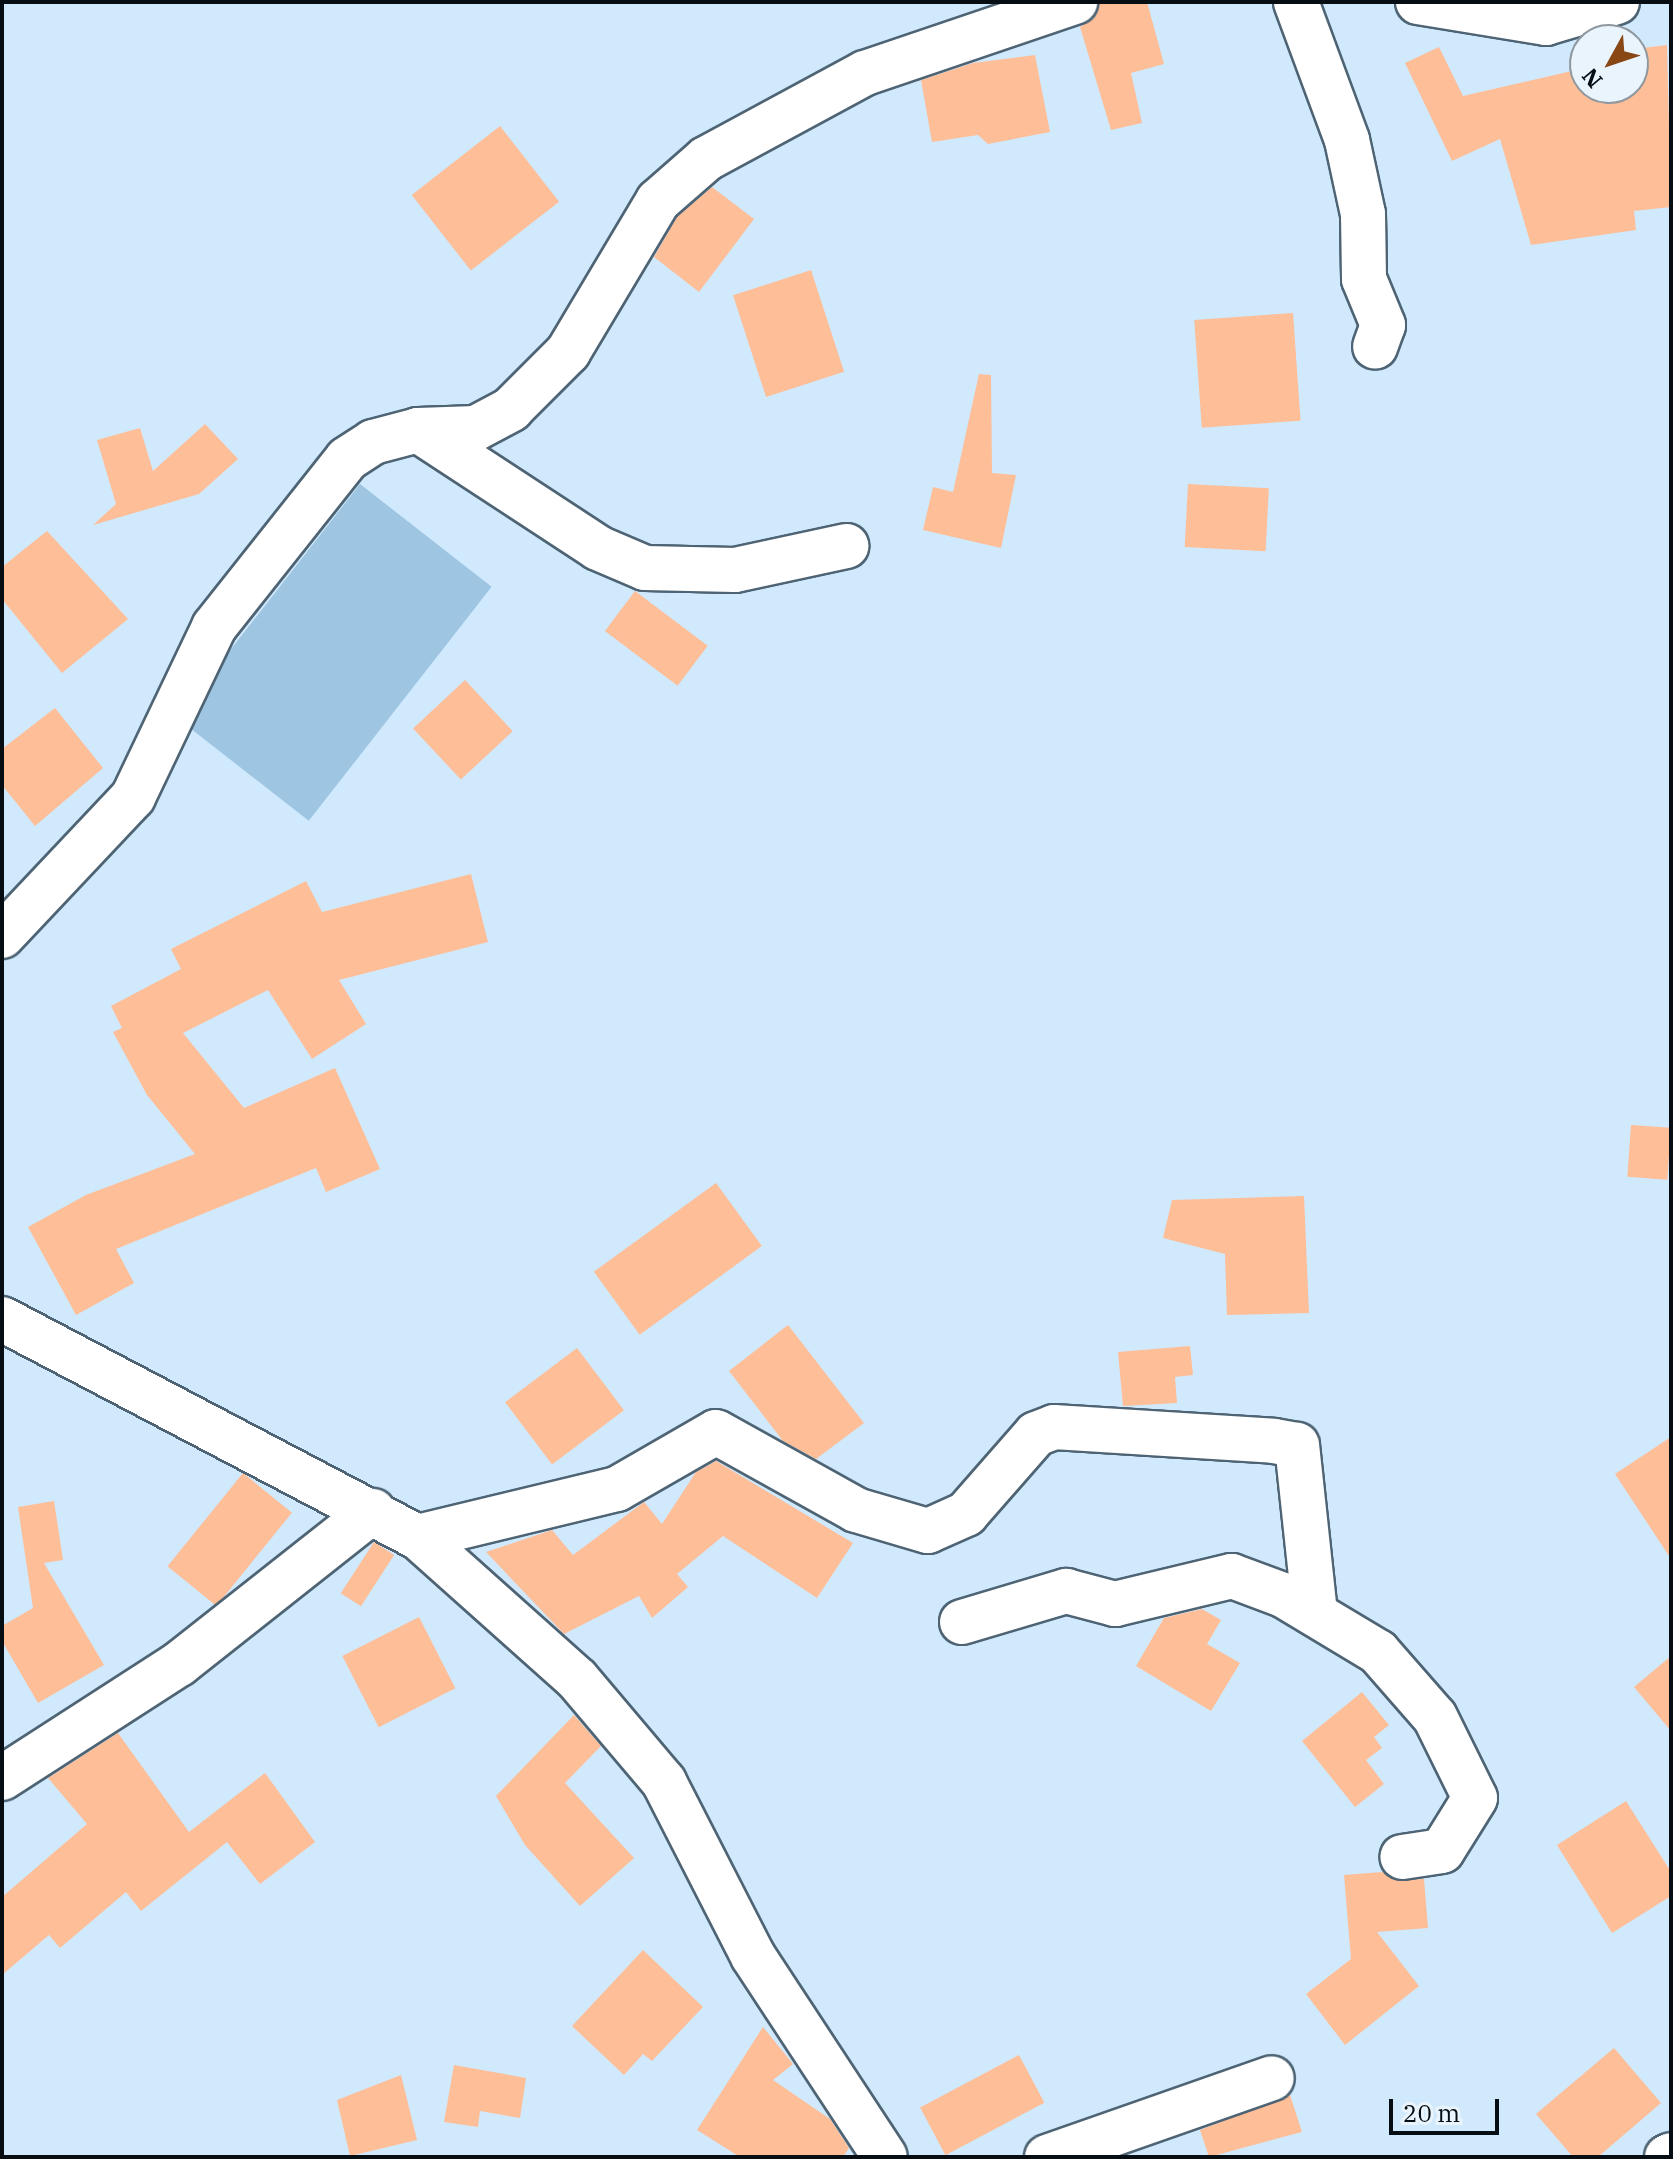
<!DOCTYPE html>
<html>
<head>
<meta charset="utf-8">
<style>
	body { margin:0 }
	#map { position:relative; width:1673px; height:2159px; overflow:hidden; background:#d0e9fc; font-family:"IBM Plex Serif",serif }
	div>[style] { position:absolute }
	.green>* { inset:0; background:#9ec5e2; transform-origin:0 0 }
	.building>* { inset:0; background:#febe98; transform-origin:0 0 }
	.roads { filter:drop-shadow(2px 0 #4e6474) drop-shadow(-2px 0 #4e6474) drop-shadow(0 2px #4e6474) drop-shadow(0 -2px #4e6474) }
	.minor>* { height:44px; margin:-22px; padding:0 22px; transform-origin:22px; border-radius:22px; background:#fff }
	span { translate:-50% -50%; white-space:nowrap; text-align:center; line-height:1.15; -webkit-text-stroke:7px #eaf4fc; paint-order:stroke }
	.frame { position:absolute; inset:0; border:4px solid #060e14; pointer-events:none }
	.north { position:absolute; left:1569px; top:24px; width:80px; height:80px; box-sizing:border-box; background:#eaf4fc; border:2px solid #8f989f; border-radius:50%; rotate:230deg; font-size:22px; font-weight:700; line-height:32px; text-align:center; color:#060e14 }
	.north::after { content:''; display:block; margin:auto; width:28px; height:36px; background:#894716; clip-path:polygon(50% 0,100% 100%,50% 72%,0 100%) }
	.scale { position:absolute; left:1389px; top:2099px; width:110px; height:36px; box-sizing:border-box; border:4px solid #060e14; border-top:0; padding-left:10px; font-size:24px; line-height:28px; white-space:nowrap; color:#060e14; -webkit-text-stroke:6px #eaf4fc; paint-order:stroke }
</style>
</head>
<body>
<div id="map">
	<div class="green">
		<div style="left:360px;top:484px;width:167px;height:297px;rotate:38deg"></div>
	</div>
	<div class="building">
		<div style="clip-path:polygon(1099px 2px,1147px 2px,1164px 64px,1131px 73px,1142px 123px,1111px 130px,1080px 27px,1094px 18px)"></div>
		<div style="clip-path:polygon(1667px 45px,1671px 207px,1634px 211px,1636px 230px,1531px 245px,1500px 139px,1452px 161px,1405px 63px,1439px 47px,1463px 96px,1585px 68px,1585px 88px,1633px 88px,1634px 49px)"></div>
		<div style="clip-path:polygon(1035px 55px,1050px 132px,988px 144px,978px 135px,932px 142px,921px 80px,973px 63px)"></div>
		<div style="left:500px;top:126px;width:96px;height:112px;rotate:52deg"></div>
		<div style="clip-path:polygon(712px 187px,754px 219px,699px 292px,654px 257px,677px 217px)"></div>
		<div style="left:811px;top:270px;width:107px;height:82px;rotate:72deg"></div>
		<div style="left:1293px;top:313px;width:108px;height:99px;rotate:86deg"></div>
		<div style="clip-path:polygon(979px 374px,991px 375px,992px 473px,1016px 475px,1001px 548px,923px 530px,933px 487px,953px 492px)"></div>
		<div style="clip-path:polygon(205px 424px,238px 459px,199px 494px,93px 525px,116px 504px,97px 440px,140px 428px,153px 471px)"></div>
		<div style="left:1188px;top:484px;width:81px;height:63px;rotate:3deg"></div>
		<div style="clip-path:polygon(47px 531px,128px 619px,62px 673px,2px 599px,2px 567px)"></div>
		<div style="left:635px;top:591px;width:91px;height:50px;rotate:37deg"></div>
		<div style="left:465px;top:680px;width:70px;height:71px;rotate:47deg"></div>
		<div style="clip-path:polygon(55px 708px,103px 768px,35px 826px,2px 785px,2px 749px)"></div>
		<div style="clip-path:polygon(471px 874px,488px 942px,339px 980px,366px 1024px,312px 1059px,268px 990px,183px 1033px,244px 1108px,335px 1068px,380px 1169px,326px 1192px,316px 1168px,116px 1249px,134px 1283px,76px 1315px,28px 1227px,86px 1195px,195px 1154px,147px 1095px,113px 1032px,122px 1028px,111px 1006px,181px 969px,171px 949px,306px 881px,322px 912px)"></div>
		<div style="left:1631px;top:1125px;width:40px;height:52px;rotate:4deg"></div>
		<div style="left:716px;top:1183px;width:78px;height:151px;rotate:54deg"></div>
		<div style="clip-path:polygon(1304px 1196px,1309px 1313px,1227px 1315px,1225px 1254px,1163px 1238px,1172px 1200px)"></div>
		<div style="clip-path:polygon(788px 1325px,864px 1423px,816px 1459px,783px 1441px,729px 1371px)"></div>
		<div style="clip-path:polygon(1190px 1346px,1193px 1375px,1175px 1377px,1177px 1403px,1123px 1406px,1118px 1352px)"></div>
		<div style="left:577px;top:1348px;width:78px;height:90px;rotate:53deg"></div>
		<div style="clip-path:polygon(1671px 1437px,1671px 1559px,1615px 1474px)"></div>
		<div style="clip-path:polygon(716px 1461px,853px 1543px,817px 1598px,723px 1536px,677px 1574px,688px 1587px,652px 1618px,639px 1596px,564px 1634px,486px 1552px,552px 1530px,573px 1555px,644px 1502px,662px 1524px,696px 1472px)"></div>
		<div style="left:243px;top:1473px;width:63px;height:120px;rotate:39deg"></div>
		<div style="clip-path:polygon(54px 1501px,63px 1560px,44px 1563px,104px 1665px,38px 1703px,2px 1641px,2px 1626px,33px 1608px,18px 1507px)"></div>
		<div style="left:374px;top:1542px;width:24px;height:61px;rotate:33deg"></div>
		<div style="clip-path:polygon(1202px 1609px,1221px 1620px,1207px 1644px,1240px 1663px,1211px 1711px,1136px 1666px,1164px 1618px)"></div>
		<div style="left:419px;top:1617px;width:80px;height:86px;rotate:63deg"></div>
		<div style="clip-path:polygon(1671px 1656px,1671px 1731px,1634px 1687px)"></div>
		<div style="clip-path:polygon(1362px 1692px,1389px 1725px,1374px 1737px,1382px 1748px,1366px 1760px,1384px 1784px,1355px 1807px,1302px 1741px)"></div>
		<div style="clip-path:polygon(574px 1715px,601px 1746px,565px 1783px,634px 1858px,580px 1906px,525px 1845px,496px 1796px)"></div>
		<div style="clip-path:polygon(118px 1733px,189px 1832px,265px 1773px,315px 1842px,260px 1884px,227px 1842px,141px 1911px,126px 1892px,60px 1948px,49px 1935px,2px 1975px,2px 1897px,87px 1824px,48px 1778px)"></div>
		<div style="clip-path:polygon(1626px 1801px,1671px 1872px,1671px 1896px,1612px 1933px,1557px 1845px)"></div>
		<div style="clip-path:polygon(1382px 1872px,1394px 1880px,1424px 1879px,1428px 1928px,1377px 1932px,1419px 1986px,1345px 2045px,1306px 1994px,1351px 1959px,1344px 1875px)"></div>
		<div style="clip-path:polygon(643px 1950px,703px 2007px,652px 2061px,643px 2054px,624px 2075px,572px 2026px)"></div>
		<div style="clip-path:polygon(763px 2027px,793px 2064px,773px 2080px,830px 2119px,849px 2148px,843px 2157px,740px 2157px,697px 2130px)"></div>
		<div style="clip-path:polygon(1614px 2048px,1661px 2103px,1598px 2157px,1573px 2157px,1536px 2114px)"></div>
		<div style="left:1019px;top:2055px;width:54px;height:112px;rotate:62deg"></div>
		<div style="clip-path:polygon(454px 2065px,526px 2078px,520px 2118px,480px 2111px,478px 2127px,444px 2122px)"></div>
		<div style="clip-path:polygon(401px 2075px,417px 2140px,350px 2156px,337px 2100px)"></div>
		<div style="clip-path:polygon(1290px 2095px,1302px 2132px,1209px 2157px,1200px 2130px)"></div>
	</div>
	<div class="roads">
		<div class="minor">
			<div style="left:1296px;top:2px;width:147px;rotate:69.7deg"></div>
			<div style="left:1347px;top:140px;width:76px;rotate:77.8deg"></div>
			<div style="left:1363px;top:214px;width:65px;rotate:89.1deg"></div>
			<div style="left:1364px;top:279px;width:50px;rotate:67.6deg"></div>
			<div style="left:1383px;top:325px;width:23px;rotate:110deg"></div>
			<div style="left:1418px;top:2px;width:130px;rotate:9.3deg"></div>
			<div style="left:1546px;top:23px;width:74px;rotate:-16.5deg"></div>
			<div style="left:418px;top:430px;width:215px;rotate:33.2deg"></div>
			<div style="left:598px;top:548px;width:51px;rotate:23.1deg"></div>
			<div style="left:645px;top:568px;width:90px;rotate:1.3deg"></div>
			<div style="left:735px;top:570px;width:114px;rotate:-12.2deg"></div>
			<div style="left:2px;top:936px;width:191px;rotate:-46.7deg"></div>
			<div style="left:133px;top:797px;width:188px;rotate:-64.5deg"></div>
			<div style="left:214px;top:627px;width:214px;rotate:-51.6deg"></div>
			<div style="left:347px;top:459px;width:31px;rotate:-33deg"></div>
			<div style="left:373px;top:442px;width:47px;rotate:-14.9deg"></div>
			<div style="left:418px;top:430px;width:58px;rotate:-2deg"></div>
			<div style="left:476px;top:428px;width:40px;rotate:-28deg"></div>
			<div style="left:511px;top:409px;width:81px;rotate:-45deg"></div>
			<div style="left:568px;top:352px;width:176px;rotate:-59.2deg"></div>
			<div style="left:658px;top:201px;width:64px;rotate:-41.2deg"></div>
			<div style="left:706px;top:159px;width:181px;rotate:-28.4deg"></div>
			<div style="left:865px;top:73px;width:222px;rotate:-18.7deg"></div>
			<div style="left:2px;top:1319px;width:470px;rotate:27.7deg"></div>
			<div style="left:418px;top:1537px;width:213px;rotate:41.8deg"></div>
			<div style="left:577px;top:1679px;width:135px;rotate:49.8deg"></div>
			<div style="left:664px;top:1782px;width:195px;rotate:62.9deg"></div>
			<div style="left:753px;top:1956px;width:240px;rotate:56.7deg"></div>
			<div style="left:418px;top:1537px;width:205px;rotate:-13.6deg"></div>
			<div style="left:617px;top:1489px;width:114px;rotate:-29.9deg"></div>
			<div style="left:716px;top:1432px;width:160px;rotate:29.1deg"></div>
			<div style="left:856px;top:1510px;width:75px;rotate:16.3deg"></div>
			<div style="left:928px;top:1531px;width:42px;rotate:-24.1deg"></div>
			<div style="left:966px;top:1514px;width:106px;rotate:-48.8deg"></div>
			<div style="left:1036px;top:1434px;width:19px;rotate:-21deg"></div>
			<div style="left:1054px;top:1427px;width:220px;rotate:3.6deg"></div>
			<div style="left:1274px;top:1441px;width:23px;rotate:10deg"></div>
			<div style="left:1297px;top:1445px;width:169px;rotate:83.9deg"></div>
			<div style="left:962px;top:1622px;width:109px;rotate:-16.6deg"></div>
			<div style="left:1066px;top:1591px;width:51px;rotate:14.9deg"></div>
			<div style="left:1115px;top:1604px;width:120px;rotate:-13.5deg"></div>
			<div style="left:1232px;top:1576px;width:54px;rotate:20.4deg"></div>
			<div style="left:1283px;top:1595px;width:111px;rotate:31deg"></div>
			<div style="left:1378px;top:1652px;width:86px;rotate:48.8deg"></div>
			<div style="left:1435px;top:1717px;width:90px;rotate:63.7deg"></div>
			<div style="left:1475px;top:1798px;width:62px;rotate:121.9deg"></div>
			<div style="left:1442px;top:1851px;width:40px;rotate:171.5deg"></div>
			<div style="left:2px;top:1778px;width:211px;rotate:-32.8deg"></div>
			<div style="left:179px;top:1664px;width:247px;rotate:-38.3deg"></div>
			<div style="left:1047px;top:2157px;width:238px;rotate:-19.3deg"></div>
			<div style="left:1667px;top:2157px;width:4px;rotate:-27deg"></div>
		</div>
	</div>
	<div class="frame"></div>
	<div class="north">N</div>
	<div class="scale">20 m</div>
</div>
</body>
</html>
